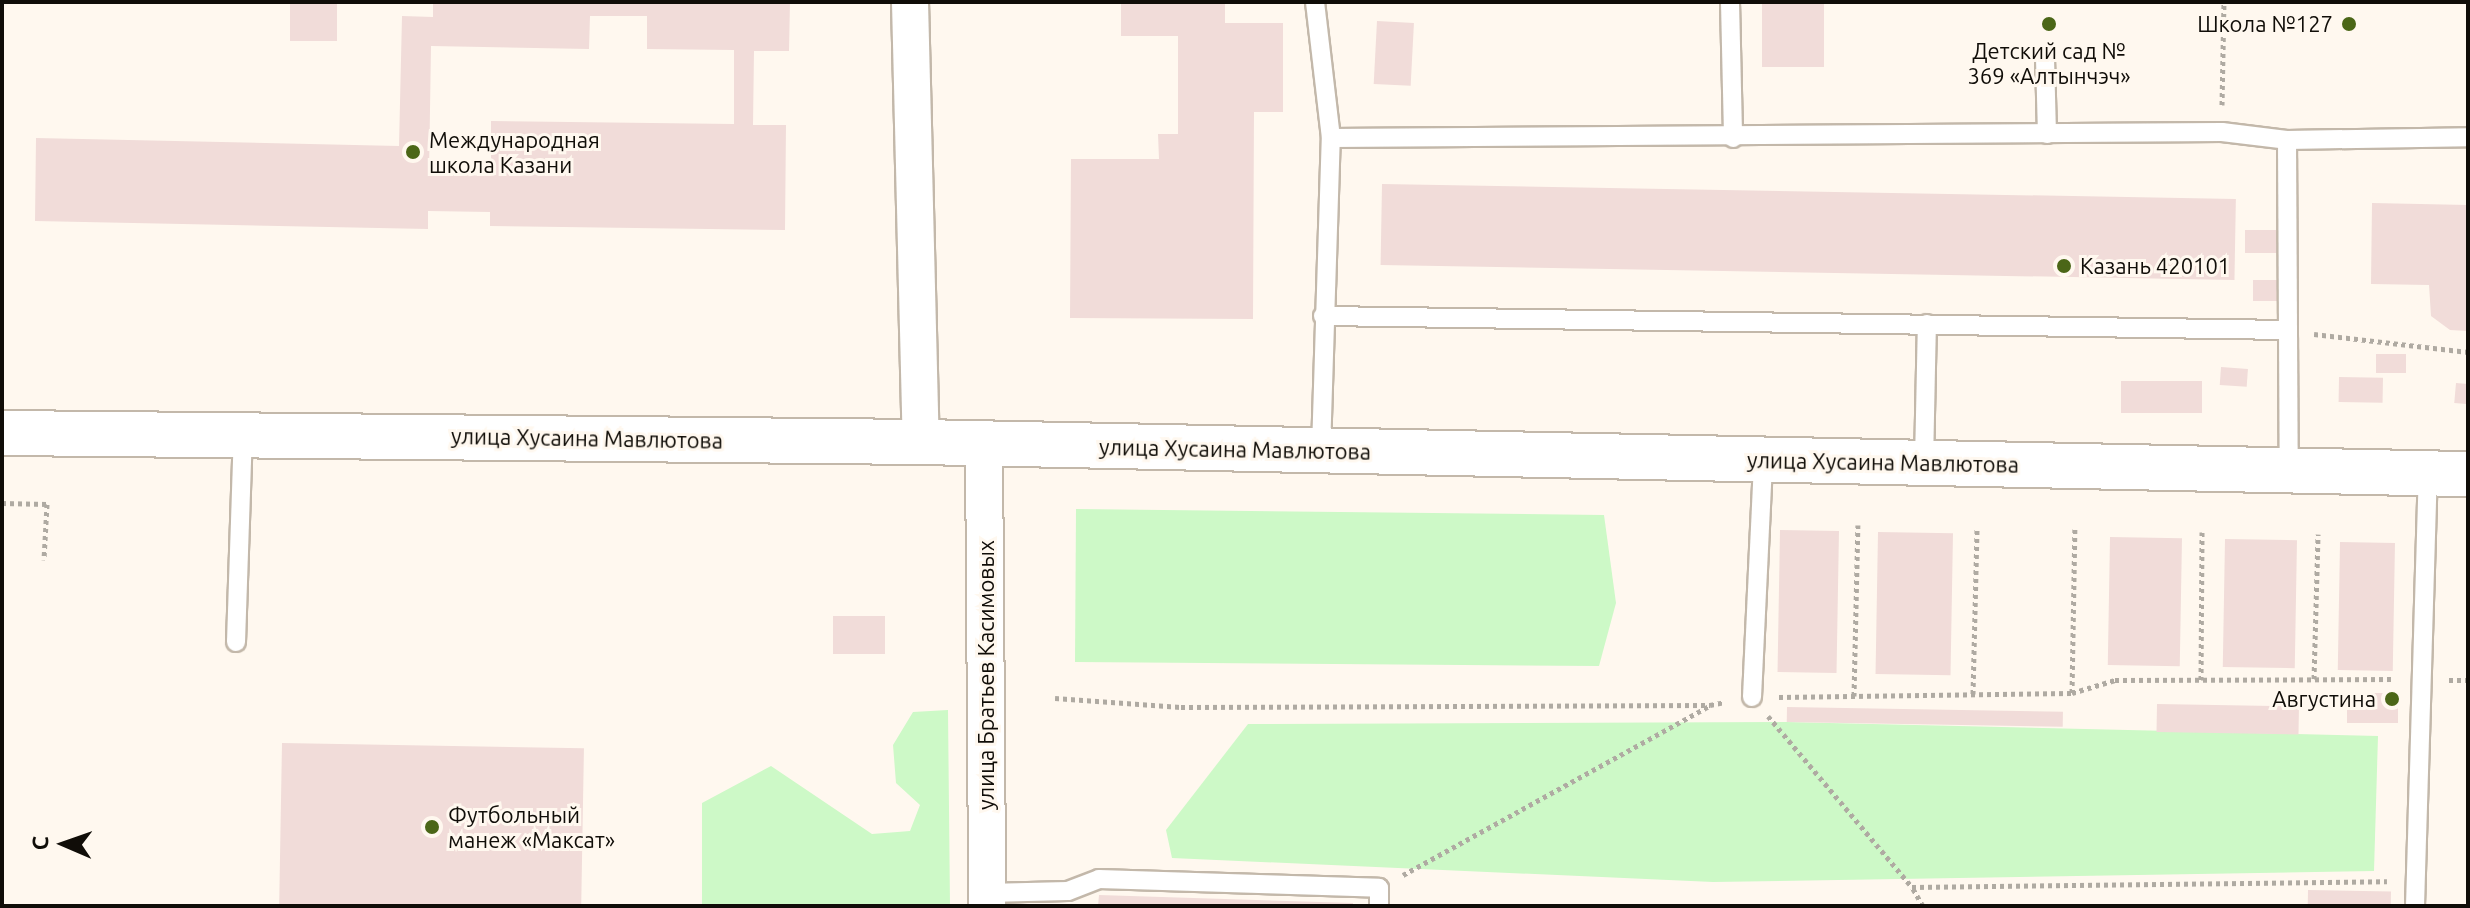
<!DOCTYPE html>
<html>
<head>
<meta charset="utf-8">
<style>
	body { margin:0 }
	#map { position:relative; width:2470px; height:908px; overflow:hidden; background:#fff8ef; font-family:Ubuntu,sans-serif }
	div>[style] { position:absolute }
	.green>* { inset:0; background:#cdf9c7 }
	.building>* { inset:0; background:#f1dcd9; transform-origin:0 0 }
	.path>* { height:5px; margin-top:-2.5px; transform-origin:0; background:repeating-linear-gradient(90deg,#afaaa2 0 4px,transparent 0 8px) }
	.roads { filter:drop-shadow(2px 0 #c3b8aa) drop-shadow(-2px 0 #c3b8aa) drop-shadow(0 2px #c3b8aa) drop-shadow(0 -2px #c3b8aa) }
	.service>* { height:18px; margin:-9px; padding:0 9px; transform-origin:9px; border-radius:9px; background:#fff }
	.minor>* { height:36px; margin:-18px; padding:0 18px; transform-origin:18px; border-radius:18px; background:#fff }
	.tertiary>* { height:44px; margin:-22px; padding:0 22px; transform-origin:22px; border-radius:22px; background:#fff }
	.dots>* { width:22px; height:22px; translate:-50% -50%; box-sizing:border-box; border:4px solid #fff8ef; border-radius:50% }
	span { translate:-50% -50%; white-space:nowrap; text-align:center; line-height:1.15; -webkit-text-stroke:6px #fff8ef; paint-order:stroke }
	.poi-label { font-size:22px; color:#100d08 }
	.right { translate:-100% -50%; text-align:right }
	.left { translate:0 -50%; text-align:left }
	.street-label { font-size:22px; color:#100d08 }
	.frame { position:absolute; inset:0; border:4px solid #100d08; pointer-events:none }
	.north { position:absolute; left:24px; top:804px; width:80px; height:80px; -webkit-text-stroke:6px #fff8ef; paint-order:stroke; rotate:272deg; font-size:22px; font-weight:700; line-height:32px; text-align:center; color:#100d08 }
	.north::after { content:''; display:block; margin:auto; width:28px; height:36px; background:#100d08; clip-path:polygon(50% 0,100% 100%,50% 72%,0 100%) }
</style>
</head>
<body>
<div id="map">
	<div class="green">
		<div style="clip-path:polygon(1076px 509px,1604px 515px,1616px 603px,1599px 666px,1075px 662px)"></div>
		<div style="clip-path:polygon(948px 710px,950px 906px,702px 906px,702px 803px,771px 766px,872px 834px,910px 831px,920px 805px,896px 783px,893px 745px,913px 712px)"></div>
		<div style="clip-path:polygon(1786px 722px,2378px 736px,2374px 871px,1713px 882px,1172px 858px,1166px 830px,1248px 724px)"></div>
	</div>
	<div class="building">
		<div style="left:290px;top:2px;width:47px;height:39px"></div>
		<div style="clip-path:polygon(evenodd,433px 2px,790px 2px,789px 51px,754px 51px,753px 125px,786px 125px,785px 230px,490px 226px,490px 212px,428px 211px,428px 229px,35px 221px,36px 138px,399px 146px,402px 16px,433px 17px,433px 2px,590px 16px,647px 16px,647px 49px,734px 50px,734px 124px,491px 121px,491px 176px,429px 174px,431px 46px,589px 49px,590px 16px)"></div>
		<div style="clip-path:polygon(1121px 2px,1225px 2px,1225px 23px,1283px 23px,1283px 112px,1254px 112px,1253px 319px,1070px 318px,1071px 159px,1159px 159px,1158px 134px,1178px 134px,1178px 36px,1121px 36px)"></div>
		<div style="left:1762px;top:2px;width:62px;height:65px"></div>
		<div style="left:1377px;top:21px;width:37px;height:63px;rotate:3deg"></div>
		<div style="left:1382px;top:184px;width:854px;height:81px;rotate:1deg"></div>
		<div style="clip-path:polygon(2372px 203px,2468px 205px,2468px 331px,2450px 330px,2431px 316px,2429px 285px,2371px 284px)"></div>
		<div style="left:2245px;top:230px;width:38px;height:23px"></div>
		<div style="left:2253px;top:280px;width:28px;height:21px"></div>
		<div style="left:2376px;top:354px;width:30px;height:19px"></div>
		<div style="left:2221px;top:367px;width:27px;height:18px;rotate:4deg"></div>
		<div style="left:2339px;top:377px;width:44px;height:25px;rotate:1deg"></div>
		<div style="left:2121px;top:381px;width:81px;height:32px"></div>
		<div style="left:2456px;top:383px;width:12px;height:20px;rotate:5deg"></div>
		<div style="left:1780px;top:530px;width:59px;height:142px;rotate:1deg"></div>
		<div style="left:1878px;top:532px;width:75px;height:142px;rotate:1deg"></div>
		<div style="left:2110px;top:537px;width:72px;height:128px;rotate:1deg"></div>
		<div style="left:2225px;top:539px;width:72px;height:128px;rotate:1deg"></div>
		<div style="left:2340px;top:542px;width:55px;height:128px;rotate:1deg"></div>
		<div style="left:833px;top:616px;width:52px;height:38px"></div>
		<div style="clip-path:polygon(2347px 693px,2394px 693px,2398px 697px,2398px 723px,2347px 723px)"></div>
		<div style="left:2157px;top:704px;width:142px;height:28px;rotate:1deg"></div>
		<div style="left:1787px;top:707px;width:276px;height:15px;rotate:1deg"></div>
		<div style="left:282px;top:743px;width:302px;height:163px;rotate:1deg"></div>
		<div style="left:2308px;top:890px;width:83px;height:16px;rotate:1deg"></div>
		<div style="clip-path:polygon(1099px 895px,1353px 903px,1353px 906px,1098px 906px)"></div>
	</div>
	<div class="path">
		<div style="left:2044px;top:18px;width:15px;rotate:90deg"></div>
		<div style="left:2222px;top:105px;width:103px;rotate:-88.9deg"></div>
		<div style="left:2314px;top:334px;width:155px;rotate:6.7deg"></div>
		<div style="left:2px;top:503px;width:45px;rotate:1.3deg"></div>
		<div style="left:47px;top:504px;width:56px;rotate:93.1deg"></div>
		<div style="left:2314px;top:679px;width:145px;rotate:-88.4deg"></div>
		<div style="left:2201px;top:680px;width:148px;rotate:-89.6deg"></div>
		<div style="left:2449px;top:680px;width:19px"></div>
		<div style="left:2072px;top:693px;width:164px;rotate:-89deg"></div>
		<div style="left:1973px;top:694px;width:167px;rotate:-88.6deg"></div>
		<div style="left:1854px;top:696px;width:171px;rotate:-88.7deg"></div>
		<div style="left:1779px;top:697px;width:293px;rotate:-0.8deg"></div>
		<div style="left:2072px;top:693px;width:45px;rotate:-16.8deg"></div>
		<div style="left:2115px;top:680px;width:280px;rotate:-0.2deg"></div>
		<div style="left:1055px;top:698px;width:126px;rotate:4.1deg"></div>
		<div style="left:1181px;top:707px;width:529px;rotate:-0.22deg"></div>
		<div style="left:1710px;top:705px;width:15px;rotate:-11deg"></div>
		<div style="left:1768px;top:716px;width:224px;rotate:49.9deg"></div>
		<div style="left:1403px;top:875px;width:350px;rotate:-28.9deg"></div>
		<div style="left:1923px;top:906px;width:22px;rotate:-120deg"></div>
		<div style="left:1912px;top:887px;width:475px;rotate:-0.7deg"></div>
	</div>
	<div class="roads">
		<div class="service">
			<div style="left:1315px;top:2px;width:137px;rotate:83.3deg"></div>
			<div style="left:1730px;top:2px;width:136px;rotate:88.7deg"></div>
			<div style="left:2045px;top:58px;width:76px;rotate:88.5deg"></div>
			<div style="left:2287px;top:140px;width:331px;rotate:89.7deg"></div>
			<div style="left:1323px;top:316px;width:962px;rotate:0.83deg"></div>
			<div style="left:1321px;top:450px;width:312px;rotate:-88.2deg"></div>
			<div style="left:1331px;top:138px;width:891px;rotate:-0.39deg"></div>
			<div style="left:2222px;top:132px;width:65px;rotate:7deg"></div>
			<div style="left:2287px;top:140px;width:181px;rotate:-0.9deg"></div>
			<div style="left:1924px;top:463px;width:139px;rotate:-88.8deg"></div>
			<div style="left:236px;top:642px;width:208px;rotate:-88.1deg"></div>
			<div style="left:1752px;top:697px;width:237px;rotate:-87.3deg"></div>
			<div style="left:987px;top:893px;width:81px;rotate:-1.4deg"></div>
			<div style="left:1068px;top:891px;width:33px;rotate:-21deg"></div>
			<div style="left:1099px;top:879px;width:280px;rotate:1.8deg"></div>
			<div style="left:1379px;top:888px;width:18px;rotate:90deg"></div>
			<div style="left:2415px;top:906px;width:432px;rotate:-88.3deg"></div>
		</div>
		<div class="minor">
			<div style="left:910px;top:2px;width:440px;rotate:88.6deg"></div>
			<div style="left:984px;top:445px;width:461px;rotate:89.6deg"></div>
		</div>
		<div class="tertiary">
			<div style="left:2px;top:433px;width:919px;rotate:0.56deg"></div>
			<div style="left:921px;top:442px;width:1547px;rotate:1.19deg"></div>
		</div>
	</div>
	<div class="dots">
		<div style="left:2049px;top:24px;background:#4b6617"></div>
		<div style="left:2349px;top:24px;background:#4b6617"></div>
		<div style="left:413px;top:152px;background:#4b6617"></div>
		<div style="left:2064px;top:266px;background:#4b6617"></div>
		<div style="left:2392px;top:699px;background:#4b6617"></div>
		<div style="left:432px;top:827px;background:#4b6617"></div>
	</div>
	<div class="poi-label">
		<span class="right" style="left:2333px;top:24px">Школа №127</span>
		<span style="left:2049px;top:63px">Детский сад №<br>369 «Алтынчэч»</span>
		<span class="left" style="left:429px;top:152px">Международная<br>школа Казани</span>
		<span class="left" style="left:2080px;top:266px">Казань 420101</span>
		<span class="right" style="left:2376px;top:699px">Августина</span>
		<span class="left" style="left:448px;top:827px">Футбольный<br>манеж «Максат»</span>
	</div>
	<div class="street-label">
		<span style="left:587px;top:438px;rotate:1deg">улица Хусаина Мавлютова</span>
		<span style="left:1235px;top:449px;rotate:1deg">улица Хусаина Мавлютова</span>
		<span style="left:1883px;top:462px;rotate:1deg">улица Хусаина Мавлютова</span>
		<span style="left:986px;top:675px;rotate:-90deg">улица Братьев Касимовых</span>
	</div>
	<div class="frame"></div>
	<div class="north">С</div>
</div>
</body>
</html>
